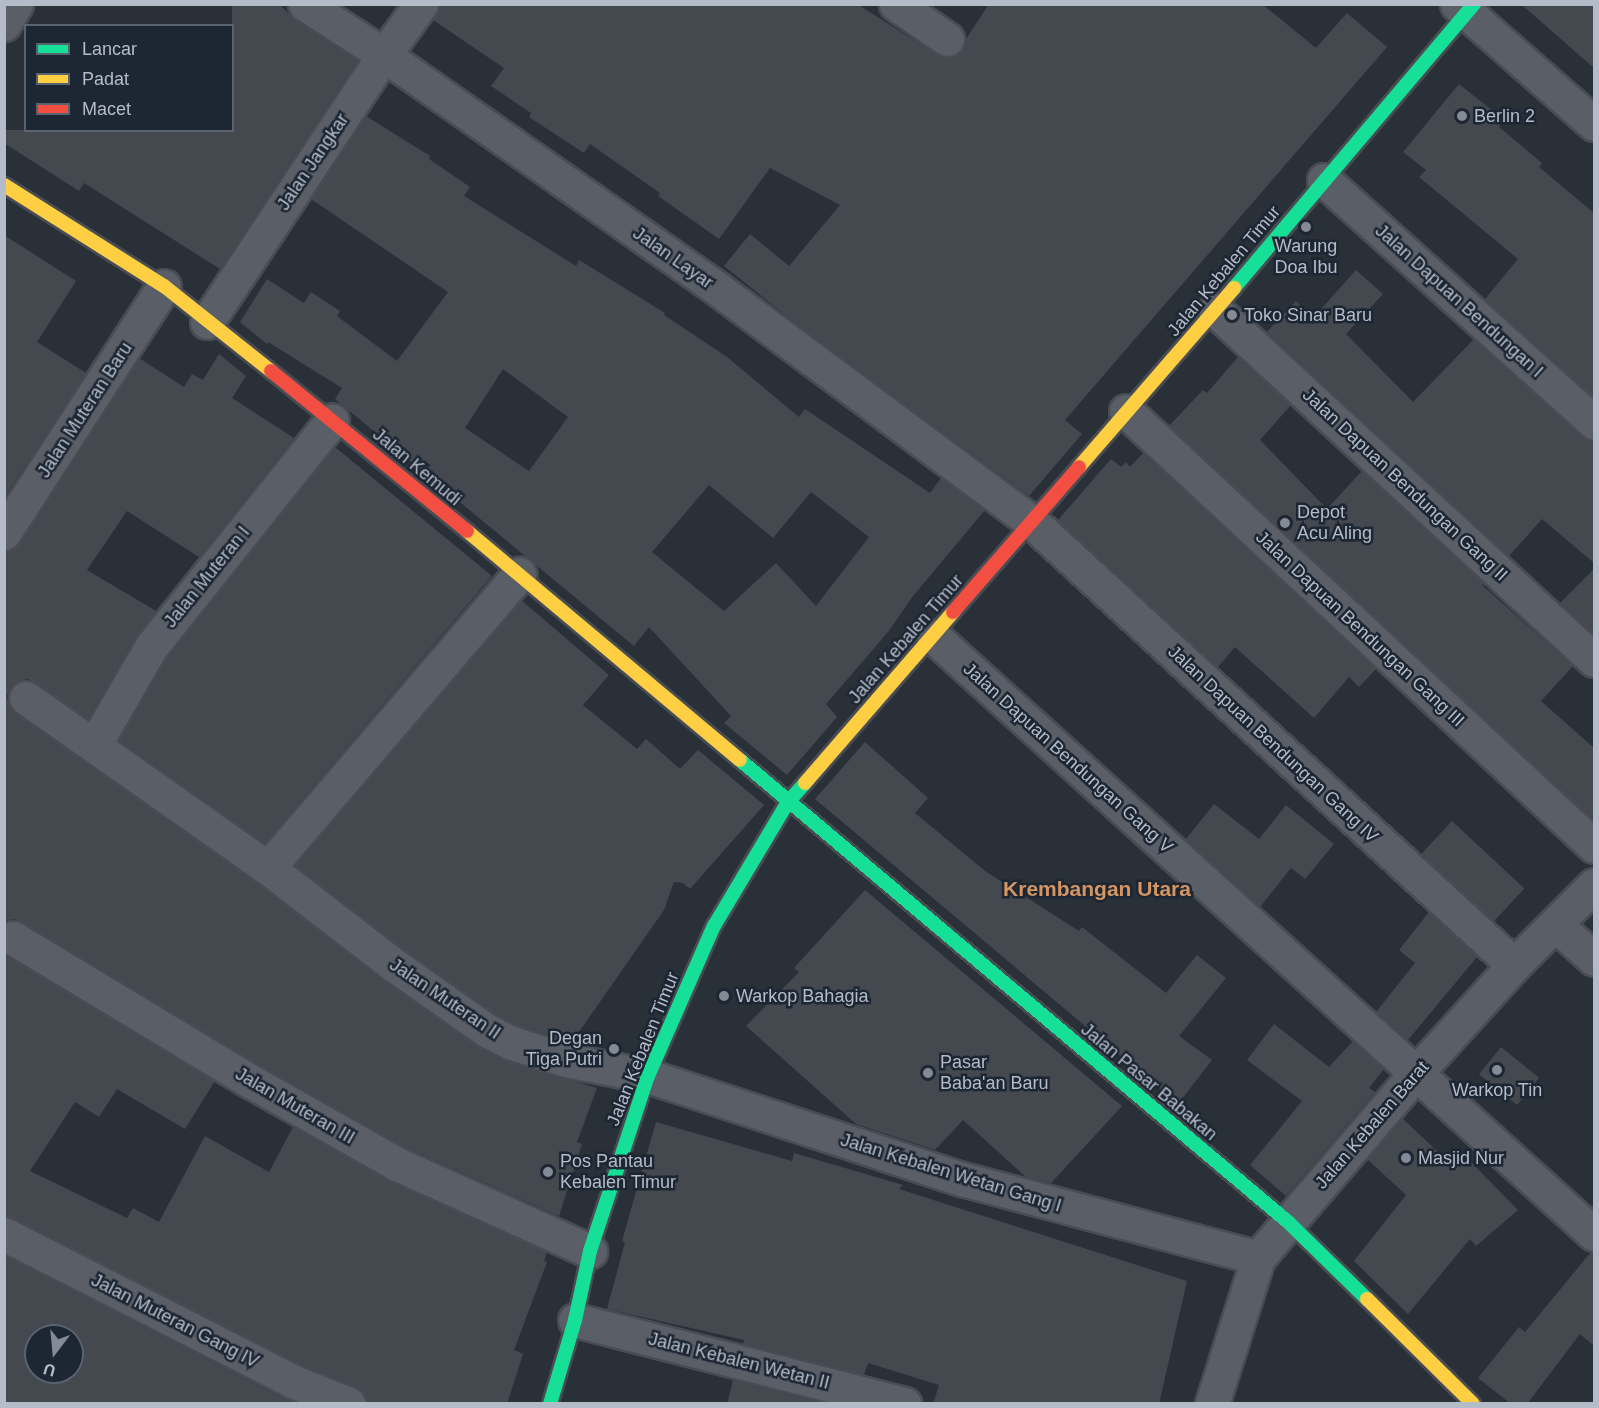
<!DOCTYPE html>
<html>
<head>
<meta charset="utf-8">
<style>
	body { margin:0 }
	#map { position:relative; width:1599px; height:1408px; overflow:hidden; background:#2a3038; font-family:Helvetica,sans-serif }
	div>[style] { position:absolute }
	.building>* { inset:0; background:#444950; transform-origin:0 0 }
	.roads { filter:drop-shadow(2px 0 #484c53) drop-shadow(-2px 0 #484c53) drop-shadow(0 2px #484c53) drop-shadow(0 -2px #484c53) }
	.street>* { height:33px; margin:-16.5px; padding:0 16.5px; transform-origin:16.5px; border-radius:16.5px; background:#5a5e66 }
	.fast>* { height:14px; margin:-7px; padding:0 7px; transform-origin:7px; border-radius:7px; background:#16e098 }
	.slow>* { height:14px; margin:-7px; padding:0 7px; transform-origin:7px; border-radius:7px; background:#ffcf43 }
	.jam>* { height:14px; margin:-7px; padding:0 7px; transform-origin:7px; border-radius:7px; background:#f24e42 }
	.dots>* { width:16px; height:16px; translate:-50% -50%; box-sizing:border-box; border:3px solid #1d2633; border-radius:50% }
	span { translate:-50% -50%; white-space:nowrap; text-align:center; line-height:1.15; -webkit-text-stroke:5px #1d2633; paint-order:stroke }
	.poi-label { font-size:18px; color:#b4bcc9 }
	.left { translate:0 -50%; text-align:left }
	.right { translate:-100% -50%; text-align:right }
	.street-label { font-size:18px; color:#b4bcc9 }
	.quarter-label { font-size:21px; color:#d59563; font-weight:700 }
	.frame { position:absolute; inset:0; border:6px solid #b4bcc9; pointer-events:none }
	.legend { position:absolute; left:24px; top:24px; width:210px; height:108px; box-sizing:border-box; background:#1d2633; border:2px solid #59626f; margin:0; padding:8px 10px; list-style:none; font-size:18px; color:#b4bcc9 }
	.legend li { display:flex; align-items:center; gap:12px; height:30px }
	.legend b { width:30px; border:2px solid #59626f }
	.north { position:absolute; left:24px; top:1324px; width:60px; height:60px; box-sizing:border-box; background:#1d2633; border:2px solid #59626f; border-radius:50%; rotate:196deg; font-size:16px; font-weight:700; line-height:24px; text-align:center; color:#b4bcc9 }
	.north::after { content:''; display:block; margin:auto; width:21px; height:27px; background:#848b96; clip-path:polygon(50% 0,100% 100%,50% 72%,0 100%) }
</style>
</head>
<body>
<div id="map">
	<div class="building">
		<div style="clip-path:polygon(232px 4px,279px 4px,295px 20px,358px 60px,220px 269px,84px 183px,79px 191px,4px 143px,4px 130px,232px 130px)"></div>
		<div style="clip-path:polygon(440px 4px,857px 4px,936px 54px,946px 58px,956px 56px,962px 50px,966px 39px,989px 4px,1262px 4px,1316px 48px,1347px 13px,1387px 47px,1065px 420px,1082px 434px,1029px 496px,794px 322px,724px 266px,750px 234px,789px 266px,840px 205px,770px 168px,719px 239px,658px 196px,660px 193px,590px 144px,584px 153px,529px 117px,531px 113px,491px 86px,504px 68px,433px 20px)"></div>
		<div style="clip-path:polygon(1521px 4px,1594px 4px,1594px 68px)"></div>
		<div style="clip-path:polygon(1459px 84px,1504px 120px,1499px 127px,1542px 163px,1539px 167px,1594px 213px,1594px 397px,1485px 299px,1518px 259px,1419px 177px,1426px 170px,1403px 152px)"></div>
		<div style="clip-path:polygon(evenodd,366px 116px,430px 156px,429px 159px,470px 187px,464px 196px,576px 266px,579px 260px,665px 313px,664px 315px,727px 357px,799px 417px,805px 409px,930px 493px,941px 478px,985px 510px,913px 596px,888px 632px,826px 704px,837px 717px,787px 775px,724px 723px,731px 716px,649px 627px,634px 646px,335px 399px,342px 388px,268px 342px,267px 344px,240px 322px,267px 279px,304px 303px,311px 292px,340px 311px,337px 316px,397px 361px,448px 292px,311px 199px,366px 116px,503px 369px,568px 417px,529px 471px,465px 428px,503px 369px,366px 116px,709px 485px,773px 538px,811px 492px,869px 537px,816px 606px,776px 563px,724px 611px,652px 552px,709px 485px)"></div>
		<div style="clip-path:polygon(4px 235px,76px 281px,37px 342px,86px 373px,4px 498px)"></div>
		<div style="clip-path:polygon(1356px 270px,1383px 294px,1346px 334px,1413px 402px,1474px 339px,1581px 436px,1594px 440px,1594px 563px,1542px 519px,1509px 556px,1267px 332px,1296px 301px,1313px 318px)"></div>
		<div style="clip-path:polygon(219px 354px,246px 376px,232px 398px,294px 438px,199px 557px,127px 511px,87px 570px,156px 611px,135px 638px,88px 719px,28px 679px,19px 681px,11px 687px,7px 696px,9px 705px,15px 713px,257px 883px,383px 980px,475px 1045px,506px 1061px,597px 1088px,577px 1142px,582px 1144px,559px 1216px,405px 1147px,261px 1066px,23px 922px,14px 919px,4px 921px,4px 551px,13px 549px,20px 543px,139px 358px,184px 387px,192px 374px,203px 380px)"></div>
		<div style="clip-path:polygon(1238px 357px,1291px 405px,1260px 440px,1327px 509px,1362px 471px,1484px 584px,1482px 585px,1573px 666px,1541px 701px,1594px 748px,1594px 821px,1169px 426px,1203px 390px,1207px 393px)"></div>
		<div style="clip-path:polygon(335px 447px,492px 576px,265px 843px,119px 740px,167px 658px)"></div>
		<div style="clip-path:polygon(1143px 453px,1376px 669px,1359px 687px,1349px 677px,1314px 718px,1235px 647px,1218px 667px,1058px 520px,1111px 459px,1121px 467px,1126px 462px,1130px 467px)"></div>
		<div style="clip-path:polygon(1594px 569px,1594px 635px,1560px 603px)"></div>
		<div style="clip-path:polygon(521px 600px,609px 675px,583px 705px,637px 749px,646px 739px,680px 769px,698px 750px,764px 805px,690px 889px,683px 883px,674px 882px,664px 910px,572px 1042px,519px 1026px,496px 1014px,405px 950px,295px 865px)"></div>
		<div style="clip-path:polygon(865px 742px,928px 798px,915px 813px,985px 871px,1079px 931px,1082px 927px,1166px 993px,1197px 955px,1226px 978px,1179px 1036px,1212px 1060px,1178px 1104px,815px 799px)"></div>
		<div style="clip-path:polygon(1214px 804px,1259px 839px,1286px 805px,1334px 844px,1305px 879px,1291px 868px,1260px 907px,1186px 839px)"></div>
		<div style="left:1452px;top:821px;width:99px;height:45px;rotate:43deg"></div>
		<div style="clip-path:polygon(865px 890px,1122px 1106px,1051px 1183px,1026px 1177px,963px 1120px,935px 1150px,856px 1124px,746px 1026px,799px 972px,794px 968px)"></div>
		<div style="clip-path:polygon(1429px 912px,1477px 957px,1408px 1040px,1376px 1012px,1415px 963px,1399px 950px)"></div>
		<div style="clip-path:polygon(4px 955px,215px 1081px,185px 1129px,117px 1089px,99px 1117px,75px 1102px,30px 1171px,127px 1218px,133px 1208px,159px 1222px,205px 1136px,269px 1172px,293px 1127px,389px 1181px,547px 1252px,544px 1261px,547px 1262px,514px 1350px,523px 1354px,507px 1404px,367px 1404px,364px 1393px,356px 1387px,300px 1364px,4px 1216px)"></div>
		<div style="clip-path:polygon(1274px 1024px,1329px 1067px,1353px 1041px,1384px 1069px,1369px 1088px,1375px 1092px,1286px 1196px,1250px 1165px,1302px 1101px,1247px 1060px)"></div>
		<div style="left:1501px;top:1047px;width:49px;height:35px;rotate:39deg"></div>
		<div style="clip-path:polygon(1402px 1118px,1452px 1165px,1463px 1154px,1518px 1210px,1476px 1246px,1470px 1239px,1408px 1314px,1354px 1261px,1406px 1195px,1367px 1159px)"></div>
		<div style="clip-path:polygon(656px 1122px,792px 1161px,794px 1153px,903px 1185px,899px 1189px,1187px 1281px,1159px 1404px,933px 1404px,939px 1385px,868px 1363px,864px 1375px,743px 1344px,744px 1340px,607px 1309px,625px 1242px,622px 1241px)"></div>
		<div style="clip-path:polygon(1591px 1252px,1594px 1252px,1594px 1346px,1580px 1334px,1527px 1404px,1511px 1404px,1478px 1378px,1519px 1327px,1525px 1332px)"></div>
		<div style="clip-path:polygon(evenodd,4px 1255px,283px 1398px,298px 1404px,4px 1404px,4px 1255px,36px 1336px,72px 1336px,72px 1372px,36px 1372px,36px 1336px)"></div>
		<div style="clip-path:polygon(733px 1380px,826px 1404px,727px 1404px)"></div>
	</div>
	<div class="roads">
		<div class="street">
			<div style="left:305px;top:4px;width:94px;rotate:32.8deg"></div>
			<div style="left:384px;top:55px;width:408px;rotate:35deg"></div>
			<div style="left:718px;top:289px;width:391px;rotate:36.6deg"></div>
			<div style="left:1032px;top:522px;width:655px;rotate:42.59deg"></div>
			<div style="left:896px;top:4px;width:62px;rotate:34.5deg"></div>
			<div style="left:1457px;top:4px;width:182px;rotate:41.2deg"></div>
			<div style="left:4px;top:24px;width:23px;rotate:-59deg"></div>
			<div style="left:1324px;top:180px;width:363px;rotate:41.9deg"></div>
			<div style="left:1215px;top:310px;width:516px;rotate:42.72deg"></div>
			<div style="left:207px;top:322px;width:320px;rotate:-56.5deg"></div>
			<div style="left:384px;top:55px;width:63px;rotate:-54deg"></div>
			<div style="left:1126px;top:411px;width:639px;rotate:42.91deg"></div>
			<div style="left:4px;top:533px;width:294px;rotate:-57.1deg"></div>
			<div style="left:933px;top:636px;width:891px;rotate:42.14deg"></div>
			<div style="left:26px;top:698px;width:296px;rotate:35.1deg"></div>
			<div style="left:268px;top:868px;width:159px;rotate:37.6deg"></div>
			<div style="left:394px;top:965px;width:113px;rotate:35.2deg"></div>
			<div style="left:486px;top:1030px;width:29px;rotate:27deg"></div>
			<div style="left:512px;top:1043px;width:57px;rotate:17.5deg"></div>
			<div style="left:566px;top:1060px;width:84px;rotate:11deg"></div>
			<div style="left:648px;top:1076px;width:330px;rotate:18.2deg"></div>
			<div style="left:962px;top:1179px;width:306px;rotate:14.9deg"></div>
			<div style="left:95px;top:744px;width:112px;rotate:-60deg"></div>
			<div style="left:151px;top:647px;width:290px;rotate:-51.4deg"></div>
			<div style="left:268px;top:868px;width:387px;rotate:-49.5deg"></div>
			<div style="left:1555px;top:924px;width:52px;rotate:41.9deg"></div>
			<div style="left:13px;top:938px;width:279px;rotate:31.1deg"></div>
			<div style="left:252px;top:1082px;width:167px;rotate:29.5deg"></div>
			<div style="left:397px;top:1164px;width:212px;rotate:24.3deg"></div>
			<div style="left:4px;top:1234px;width:323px;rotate:27deg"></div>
			<div style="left:292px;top:1381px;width:61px;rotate:22deg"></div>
			<div style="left:575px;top:1320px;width:340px;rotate:14.3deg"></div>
			<div style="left:1212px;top:1404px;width:153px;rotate:-72.5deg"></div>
			<div style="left:1258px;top:1258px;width:243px;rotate:-49.5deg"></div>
			<div style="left:1416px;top:1073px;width:146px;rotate:-47.8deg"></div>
			<div style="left:1514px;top:965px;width:113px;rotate:-45deg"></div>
		</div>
		<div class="fast">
			<div style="left:1234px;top:288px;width:372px;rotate:-49.8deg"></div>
			<div style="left:740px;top:760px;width:717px;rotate:40.13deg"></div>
			<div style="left:1288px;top:1222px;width:110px;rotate:44.3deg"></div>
			<div style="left:550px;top:1404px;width:88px;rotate:-73.4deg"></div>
			<div style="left:575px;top:1320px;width:71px;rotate:-77.7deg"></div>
			<div style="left:590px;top:1251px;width:184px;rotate:-71.7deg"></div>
			<div style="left:648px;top:1076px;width:164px;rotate:-66.3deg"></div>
			<div style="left:714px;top:926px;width:144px;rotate:-59.2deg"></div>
			<div style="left:788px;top:802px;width:25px;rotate:-48deg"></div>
		</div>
		<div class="slow">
			<div style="left:4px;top:185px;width:189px;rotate:32.3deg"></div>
			<div style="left:164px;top:286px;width:137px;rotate:38.5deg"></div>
			<div style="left:1079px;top:467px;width:237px;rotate:-49.1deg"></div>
			<div style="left:467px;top:531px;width:356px;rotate:40deg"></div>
			<div style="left:805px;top:783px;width:226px;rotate:-49.1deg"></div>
			<div style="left:1367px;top:1299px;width:149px;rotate:44.7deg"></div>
		</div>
		<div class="jam">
			<div style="left:271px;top:371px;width:253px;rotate:39.2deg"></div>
			<div style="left:953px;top:612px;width:192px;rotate:-49deg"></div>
		</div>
	</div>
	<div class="dots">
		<div style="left:1462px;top:116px;background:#848b96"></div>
		<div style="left:1306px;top:227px;background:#848b96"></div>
		<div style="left:1232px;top:315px;background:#848b96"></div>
		<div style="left:1285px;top:523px;background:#848b96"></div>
		<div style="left:724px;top:996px;background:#848b96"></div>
		<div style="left:614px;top:1049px;background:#848b96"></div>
		<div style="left:1497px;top:1070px;background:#848b96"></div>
		<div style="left:928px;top:1073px;background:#848b96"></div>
		<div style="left:1406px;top:1158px;background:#848b96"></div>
		<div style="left:548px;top:1172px;background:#848b96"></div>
	</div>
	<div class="poi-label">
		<span class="left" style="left:1474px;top:116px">Berlin 2</span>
		<span style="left:1306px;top:257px">Warung<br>Doa Ibu</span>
		<span class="left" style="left:1244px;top:315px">Toko Sinar Baru</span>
		<span class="left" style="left:1297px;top:523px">Depot<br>Acu Aling</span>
		<span class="left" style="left:736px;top:996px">Warkop Bahagia</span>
		<span class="right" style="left:602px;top:1049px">Degan<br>Tiga Putri</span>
		<span class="left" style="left:940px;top:1073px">Pasar<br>Baba'an Baru</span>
		<span style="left:1497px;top:1090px">Warkop Tin</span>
		<span class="left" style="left:1418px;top:1158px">Masjid Nur</span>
		<span class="left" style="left:560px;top:1172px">Pos Pantau<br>Kebalen Timur</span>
	</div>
	<div class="street-label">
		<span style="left:313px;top:162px;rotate:-56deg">Jalan Jangkar</span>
		<span style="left:673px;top:258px;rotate:35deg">Jalan Layar</span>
		<span style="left:1224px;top:271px;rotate:-50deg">Jalan Kebalen Timur</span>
		<span style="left:1459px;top:301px;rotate:42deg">Jalan Dapuan Bendungan I</span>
		<span style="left:85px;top:410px;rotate:-57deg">Jalan Muteran Baru</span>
		<span style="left:417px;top:467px;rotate:40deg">Jalan Kemudi</span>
		<span style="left:1405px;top:485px;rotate:43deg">Jalan Dapuan Bendungan Gang II</span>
		<span style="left:207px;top:577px;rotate:-51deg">Jalan Muteran I</span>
		<span style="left:1360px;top:629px;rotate:43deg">Jalan Dapuan Bendungan Gang III</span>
		<span style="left:906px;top:639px;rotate:-49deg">Jalan Kebalen Timur</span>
		<span style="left:1273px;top:744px;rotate:43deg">Jalan Dapuan Bendungan Gang IV</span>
		<span style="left:1068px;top:758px;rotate:42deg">Jalan Dapuan Bendungan Gang V</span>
		<span style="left:445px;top:999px;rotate:34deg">Jalan Muteran II</span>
		<span style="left:643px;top:1049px;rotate:-68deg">Jalan Kebalen Timur</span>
		<span style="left:1149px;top:1082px;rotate:40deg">Jalan Pasar Babakan</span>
		<span style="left:295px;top:1106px;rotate:30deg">Jalan Muteran III</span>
		<span style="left:1372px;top:1125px;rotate:-49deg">Jalan Kebalen Barat</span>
		<span style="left:951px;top:1173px;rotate:17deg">Jalan Kebalen Wetan Gang I</span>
		<span style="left:175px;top:1321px;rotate:27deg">Jalan Muteran Gang IV</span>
		<span style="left:739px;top:1361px;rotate:14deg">Jalan Kebalen Wetan II</span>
	</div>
	<div class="quarter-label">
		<span style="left:1097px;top:889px">Krembangan Utara</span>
	</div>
	<div class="frame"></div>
	<ul class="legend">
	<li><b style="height:8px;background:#16e098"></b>Lancar</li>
	<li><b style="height:8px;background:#ffcf43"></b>Padat</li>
	<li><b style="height:8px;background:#f24e42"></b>Macet</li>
	</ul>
	<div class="north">U</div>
</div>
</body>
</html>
